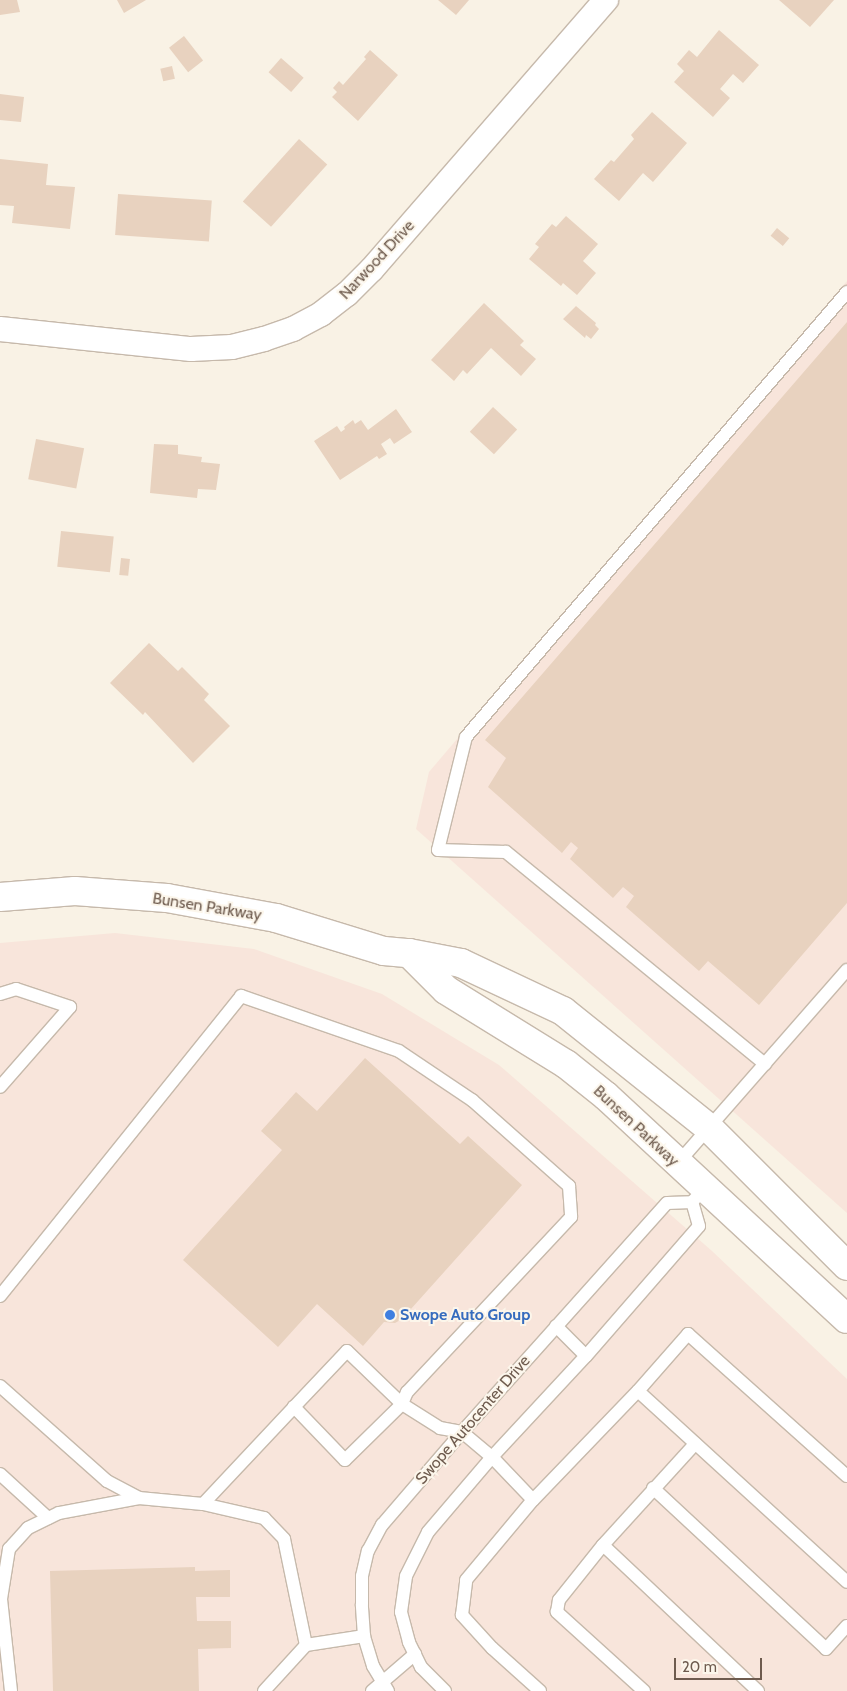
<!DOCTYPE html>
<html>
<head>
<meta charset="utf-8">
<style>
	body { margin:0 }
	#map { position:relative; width:847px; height:1691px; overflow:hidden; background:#f9f2e5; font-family:Cabin,sans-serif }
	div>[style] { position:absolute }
	.commercial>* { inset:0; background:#f8e5db }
	.building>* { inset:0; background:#e8d2bf; transform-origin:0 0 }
	.roads { filter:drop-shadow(1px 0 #c6b9ab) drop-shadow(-1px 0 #c6b9ab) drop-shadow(0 1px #c6b9ab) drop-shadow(0 -1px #c6b9ab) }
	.service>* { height:12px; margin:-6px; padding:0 6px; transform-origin:6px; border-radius:6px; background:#fff }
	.minor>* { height:24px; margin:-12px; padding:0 12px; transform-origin:12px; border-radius:12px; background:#fff }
	.tertiary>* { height:28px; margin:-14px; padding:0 14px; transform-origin:14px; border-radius:14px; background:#fff }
	.dots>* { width:14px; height:14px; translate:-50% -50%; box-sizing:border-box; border:2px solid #fcf6eb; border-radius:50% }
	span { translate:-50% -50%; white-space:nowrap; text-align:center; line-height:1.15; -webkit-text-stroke:4px #fcf6eb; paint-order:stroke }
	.street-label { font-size:16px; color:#6e5b4e }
	.shop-label { font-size:16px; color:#366cbe; font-weight:700 }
	.left { translate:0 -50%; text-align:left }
	.scale { position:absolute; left:674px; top:1658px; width:88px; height:22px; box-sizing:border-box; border:2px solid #6e5b4e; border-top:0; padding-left:6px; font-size:15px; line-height:18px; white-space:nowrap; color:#6e5b4e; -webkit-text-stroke:4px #fcf6eb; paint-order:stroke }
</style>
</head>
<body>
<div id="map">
	<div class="commercial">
		<div style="clip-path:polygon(847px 281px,847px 1213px,416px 829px,429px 772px)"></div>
		<div style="clip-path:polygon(115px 933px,254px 949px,382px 994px,499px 1065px,712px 1251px,847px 1379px,847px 1691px,0 1691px,0 943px)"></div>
	</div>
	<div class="building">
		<div style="clip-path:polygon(0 0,17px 0,20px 12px,0 15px)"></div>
		<div style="clip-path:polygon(117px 0,146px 0,124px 13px)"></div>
		<div style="clip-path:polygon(438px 0,469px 0,456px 15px)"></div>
		<div style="clip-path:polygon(779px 0,834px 0,810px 27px)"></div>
		<div style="clip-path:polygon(719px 30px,759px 65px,743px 83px,733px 74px,720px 89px,730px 98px,713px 117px,674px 82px,684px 71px,677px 64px,689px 50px,697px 57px)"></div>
		<div style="left:184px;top:36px;width:31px;height:19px;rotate:52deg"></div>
		<div style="clip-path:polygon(370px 50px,398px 75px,358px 121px,332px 97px,337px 92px,333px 88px,339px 81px,343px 85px,366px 59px,364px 57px)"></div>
		<div style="left:281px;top:58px;width:30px;height:19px;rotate:41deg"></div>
		<div style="left:172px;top:66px;width:13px;height:12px;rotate:77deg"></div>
		<div style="clip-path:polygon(0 94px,24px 97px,21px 122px,0 120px)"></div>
		<div style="clip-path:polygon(652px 112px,687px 143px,653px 182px,643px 173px,619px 201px,594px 179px,611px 160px,614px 162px,634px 139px,631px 135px)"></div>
		<div style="left:299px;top:139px;width:38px;height:84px;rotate:42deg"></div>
		<div style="clip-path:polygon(0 159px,48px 164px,46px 185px,75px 187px,70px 229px,12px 223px,14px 206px,0 205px)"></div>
		<div style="left:118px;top:194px;width:94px;height:41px;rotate:4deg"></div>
		<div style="clip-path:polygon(566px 216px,598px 244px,583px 261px,596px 273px,577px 295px,563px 283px,561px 286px,529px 259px,539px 247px,535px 244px,552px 224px,556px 227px)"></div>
		<div style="left:777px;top:228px;width:16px;height:10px;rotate:40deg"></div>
		<div style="clip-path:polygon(484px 303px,524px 341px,520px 345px,536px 359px,521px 376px,491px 348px,467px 374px,463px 370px,454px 381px,431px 360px)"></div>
		<div style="clip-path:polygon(576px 306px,596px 323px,595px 325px,599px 329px,591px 339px,586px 335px,585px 338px,563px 319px)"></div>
		<div style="clip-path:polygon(847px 322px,847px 903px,759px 1005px,708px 961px,699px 971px,626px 907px,634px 896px,623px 887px,613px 898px,570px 859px,578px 848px,571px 842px,562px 853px,488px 787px,506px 758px,485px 740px)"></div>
		<div style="left:493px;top:407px;width:33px;height:34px;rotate:43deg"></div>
		<div style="clip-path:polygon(396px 409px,412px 432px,394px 444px,390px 438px,381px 444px,387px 454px,379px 459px,377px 456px,340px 480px,314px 441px,337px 426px,341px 432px,345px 429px,344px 427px,353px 420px,355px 424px,361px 420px,368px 430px)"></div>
		<div style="left:36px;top:439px;width:49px;height:41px;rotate:11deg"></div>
		<div style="clip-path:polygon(154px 444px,178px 445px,178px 454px,202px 457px,201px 462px,220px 464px,216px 490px,198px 489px,197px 498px,150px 493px)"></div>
		<div style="left:61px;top:531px;width:53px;height:36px;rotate:6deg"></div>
		<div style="left:121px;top:558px;width:9px;height:17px;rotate:6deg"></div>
		<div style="clip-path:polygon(149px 643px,178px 671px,182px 667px,209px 694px,204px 700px,230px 726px,193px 763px,145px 712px,143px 715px,110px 683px)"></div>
		<div style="clip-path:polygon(365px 1058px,460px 1144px,468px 1136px,522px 1185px,402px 1319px,395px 1323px,384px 1322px,363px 1346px,317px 1304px,278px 1347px,183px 1260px,282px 1150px,261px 1131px,296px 1092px,317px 1111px)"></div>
		<div style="clip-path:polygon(195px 1567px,195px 1571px,230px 1570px,230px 1597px,196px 1597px,197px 1621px,231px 1621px,231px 1648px,198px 1649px,199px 1691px,53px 1691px,50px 1571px)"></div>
	</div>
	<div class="roads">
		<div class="service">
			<div style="left:0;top:994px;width:17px;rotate:-17deg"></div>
			<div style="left:16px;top:989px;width:57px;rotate:18.4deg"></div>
			<div style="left:70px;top:1007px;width:106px;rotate:131.2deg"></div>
			<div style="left:765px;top:1064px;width:335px;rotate:-140.7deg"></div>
			<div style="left:506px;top:852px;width:68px;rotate:-178.3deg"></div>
			<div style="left:438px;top:850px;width:116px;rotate:-76.1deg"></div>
			<div style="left:466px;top:737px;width:586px;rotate:-49.43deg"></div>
			<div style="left:677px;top:1164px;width:258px;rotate:-48.8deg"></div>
			<div style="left:0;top:1296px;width:385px;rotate:-51.2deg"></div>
			<div style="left:241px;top:996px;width:167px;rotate:19.2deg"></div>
			<div style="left:399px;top:1051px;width:88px;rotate:33.9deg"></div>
			<div style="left:472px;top:1100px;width:130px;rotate:41.6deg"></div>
			<div style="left:569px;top:1186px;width:31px;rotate:86deg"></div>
			<div style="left:571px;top:1217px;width:240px;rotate:133.1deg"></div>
			<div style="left:407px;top:1392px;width:13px;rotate:113deg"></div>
			<div style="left:402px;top:1404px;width:45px;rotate:32.3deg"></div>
			<div style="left:440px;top:1428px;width:22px;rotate:10deg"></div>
			<div style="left:462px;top:1432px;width:39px;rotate:40deg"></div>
			<div style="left:492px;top:1457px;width:59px;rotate:46.4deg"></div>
			<div style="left:556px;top:1326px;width:42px;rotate:45deg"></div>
			<div style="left:0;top:1386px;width:143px;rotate:41.6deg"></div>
			<div style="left:107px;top:1481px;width:36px;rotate:28deg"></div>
			<div style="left:139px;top:1498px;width:64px;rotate:5.4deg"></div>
			<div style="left:203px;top:1504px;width:63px;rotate:12.9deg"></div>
			<div style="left:264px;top:1518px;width:29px;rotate:46deg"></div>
			<div style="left:284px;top:1539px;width:108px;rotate:78.3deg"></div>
			<div style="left:306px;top:1645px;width:59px;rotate:-8.8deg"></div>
			<div style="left:638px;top:1391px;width:76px;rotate:-48.7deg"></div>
			<div style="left:688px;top:1334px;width:213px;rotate:41.8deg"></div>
			<div style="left:0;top:1474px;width:65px;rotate:42.5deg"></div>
			<div style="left:653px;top:1488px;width:236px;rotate:42.9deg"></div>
			<div style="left:826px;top:1649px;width:31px;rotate:-48deg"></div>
			<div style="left:203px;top:1504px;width:133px;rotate:-46.8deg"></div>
			<div style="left:294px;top:1407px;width:77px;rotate:-46.6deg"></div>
			<div style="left:347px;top:1351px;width:76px;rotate:43.9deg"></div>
			<div style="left:402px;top:1404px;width:80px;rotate:135.5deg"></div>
			<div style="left:345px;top:1460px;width:74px;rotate:-133.9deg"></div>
			<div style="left:603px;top:1545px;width:213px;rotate:43.3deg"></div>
			<div style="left:11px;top:1691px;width:93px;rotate:-96.2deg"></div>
			<div style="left:1px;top:1599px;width:51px;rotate:-80.9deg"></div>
			<div style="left:9px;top:1549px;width:28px;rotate:-48deg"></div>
			<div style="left:28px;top:1528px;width:34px;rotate:-26deg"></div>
			<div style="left:59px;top:1513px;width:81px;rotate:-10.6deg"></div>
			<div style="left:264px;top:1691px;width:62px;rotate:-47.6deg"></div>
			<div style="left:372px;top:1691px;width:57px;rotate:-40.7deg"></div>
			<div style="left:388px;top:1691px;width:29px;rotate:-121deg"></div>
			<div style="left:373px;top:1666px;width:31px;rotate:-107deg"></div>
			<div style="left:364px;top:1636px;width:32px;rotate:-94deg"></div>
			<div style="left:362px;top:1604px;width:28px;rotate:-90deg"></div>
			<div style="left:362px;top:1576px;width:26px;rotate:-77deg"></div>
			<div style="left:368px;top:1551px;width:30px;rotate:-62deg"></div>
			<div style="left:382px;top:1525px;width:123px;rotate:-49.3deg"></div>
			<div style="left:462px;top:1432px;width:307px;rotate:-48.2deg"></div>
			<div style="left:667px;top:1203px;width:25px;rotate:-2deg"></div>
			<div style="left:692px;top:1202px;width:18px;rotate:-47deg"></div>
			<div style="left:445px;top:1691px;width:34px;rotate:-135deg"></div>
			<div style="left:421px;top:1667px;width:28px;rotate:-116deg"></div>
			<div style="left:409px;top:1642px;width:31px;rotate:-105deg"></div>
			<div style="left:401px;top:1612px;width:36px;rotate:-82deg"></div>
			<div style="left:406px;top:1576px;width:49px;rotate:-63.4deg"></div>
			<div style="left:428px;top:1532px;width:99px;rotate:-49.5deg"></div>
			<div style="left:492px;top:1457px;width:138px;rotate:-47.1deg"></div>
			<div style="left:586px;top:1356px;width:172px;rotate:-49deg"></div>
			<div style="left:699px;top:1226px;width:25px;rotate:-106deg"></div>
			<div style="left:540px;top:1691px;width:64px;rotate:-138.1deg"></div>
			<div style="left:492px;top:1648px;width:45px;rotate:-132.3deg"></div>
			<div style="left:462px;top:1615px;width:35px;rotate:-83deg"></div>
			<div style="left:466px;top:1580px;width:104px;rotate:-50.1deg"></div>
			<div style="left:533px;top:1500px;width:151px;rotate:-46.1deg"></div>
			<div style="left:638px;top:1391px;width:283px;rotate:42.4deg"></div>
			<div style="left:644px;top:1691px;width:118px;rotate:-137.8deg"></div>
			<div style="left:557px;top:1612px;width:12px;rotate:-81deg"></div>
			<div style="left:559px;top:1600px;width:70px;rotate:-51.3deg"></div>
			<div style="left:603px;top:1545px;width:137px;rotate:-47.7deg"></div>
		</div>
		<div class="minor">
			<div style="left:0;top:329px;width:192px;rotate:6deg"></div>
			<div style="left:191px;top:349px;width:41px;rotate:-2.8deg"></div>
			<div style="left:232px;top:347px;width:33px;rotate:-14deg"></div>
			<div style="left:264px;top:339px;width:31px;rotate:-19deg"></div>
			<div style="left:293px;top:329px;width:32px;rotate:-28deg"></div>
			<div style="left:321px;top:314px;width:33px;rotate:-38deg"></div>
			<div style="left:347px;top:294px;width:35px;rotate:-45deg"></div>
			<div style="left:372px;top:269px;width:357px;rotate:-49deg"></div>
		</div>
		<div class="tertiary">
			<div style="left:0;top:897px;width:75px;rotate:-4.6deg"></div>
			<div style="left:75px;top:891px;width:92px;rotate:4.4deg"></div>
			<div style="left:167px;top:898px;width:111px;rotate:10.4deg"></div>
			<div style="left:276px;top:918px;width:113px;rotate:17deg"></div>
			<div style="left:384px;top:951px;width:25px;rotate:5deg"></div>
			<div style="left:409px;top:953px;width:53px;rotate:10.9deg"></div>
			<div style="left:461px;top:963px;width:113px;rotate:25.2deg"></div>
			<div style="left:563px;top:1011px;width:187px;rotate:38.7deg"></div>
			<div style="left:709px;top:1128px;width:195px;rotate:45deg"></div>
			<div style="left:409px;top:953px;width:52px;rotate:45deg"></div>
			<div style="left:446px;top:990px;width:141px;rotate:31.7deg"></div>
			<div style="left:566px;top:1064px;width:51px;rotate:38.7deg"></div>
			<div style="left:606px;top:1096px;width:328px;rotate:42.8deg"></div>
		</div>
	</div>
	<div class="dots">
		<div style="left:390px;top:1315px;background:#3f7fe0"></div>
	</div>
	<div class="street-label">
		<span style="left:377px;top:260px;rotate:-47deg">Narwood Drive</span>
		<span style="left:207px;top:907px;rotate:9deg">Bunsen Parkway</span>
		<span style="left:636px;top:1126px;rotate:43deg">Bunsen Parkway</span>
		<span style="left:473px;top:1420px;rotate:-49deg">Swope Autocenter Drive</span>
	</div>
	<div class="shop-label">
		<span class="left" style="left:400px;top:1315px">Swope Auto Group</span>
	</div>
	<div class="scale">20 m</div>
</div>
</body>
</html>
